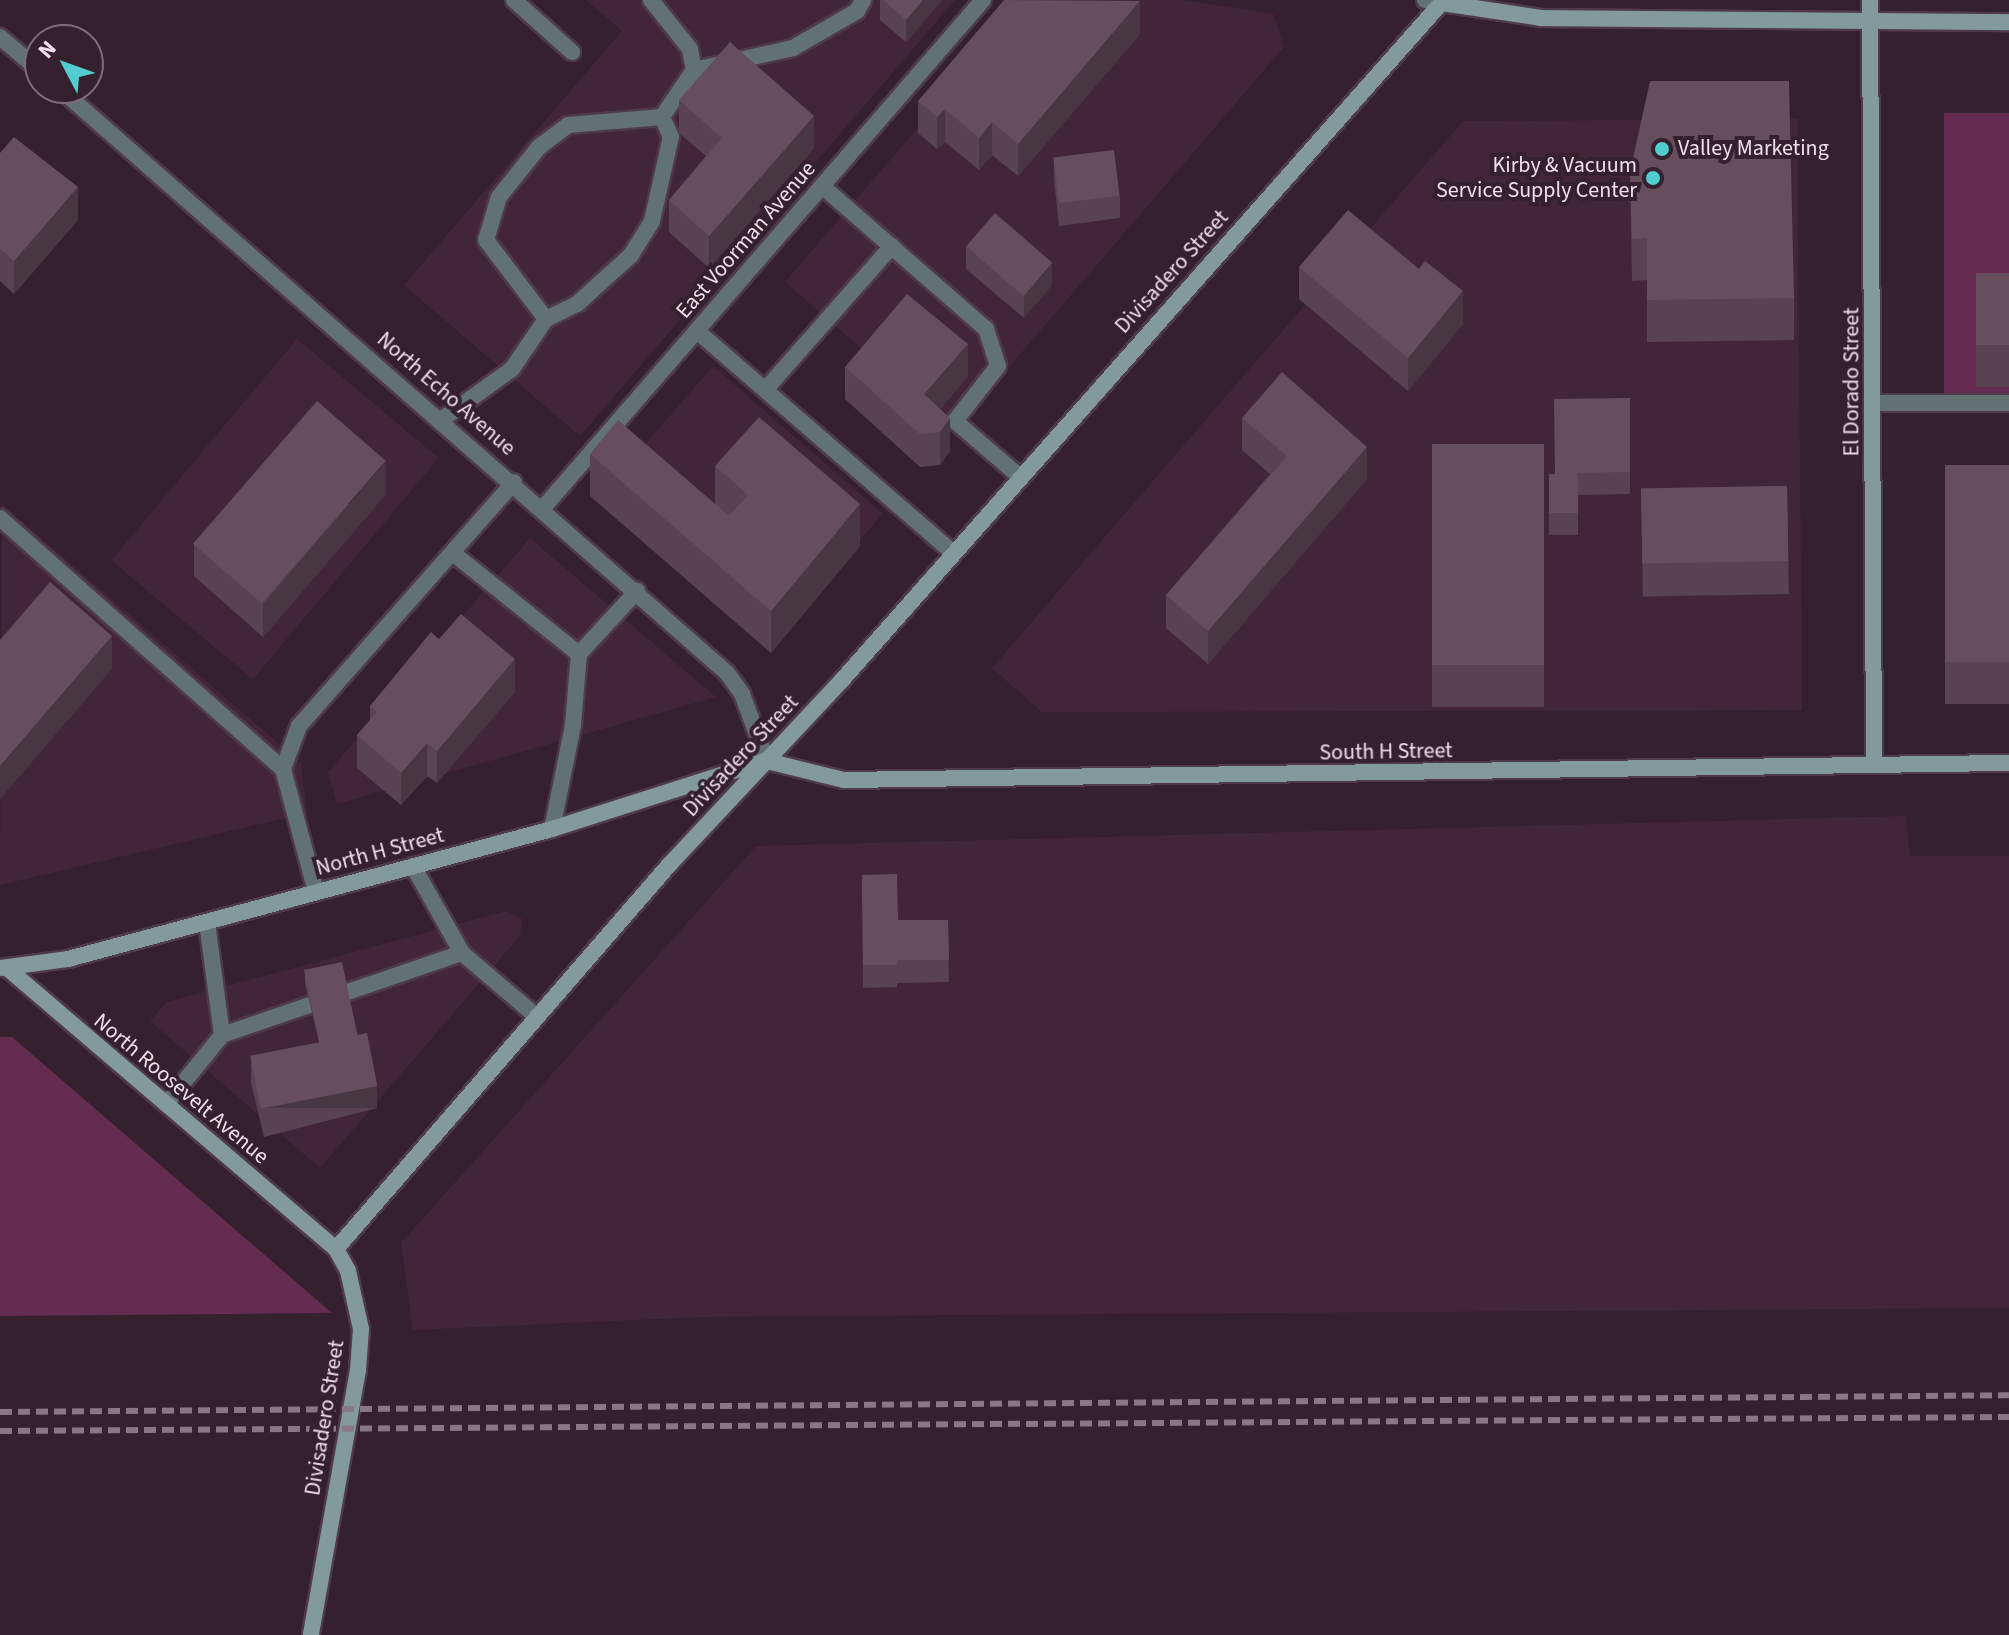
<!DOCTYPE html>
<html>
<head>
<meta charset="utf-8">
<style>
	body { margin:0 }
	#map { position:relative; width:2009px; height:1635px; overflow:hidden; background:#35202d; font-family:"Source Sans 3",sans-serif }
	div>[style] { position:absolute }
	.built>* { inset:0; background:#422637; transform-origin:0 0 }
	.green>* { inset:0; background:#642c50; transform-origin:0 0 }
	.roads { filter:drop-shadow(2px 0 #4f3b47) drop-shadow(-2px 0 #4f3b47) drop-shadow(0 2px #4f3b47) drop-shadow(0 -2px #4f3b47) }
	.lane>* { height:16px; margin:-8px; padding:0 8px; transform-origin:8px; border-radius:8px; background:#627171 }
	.street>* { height:16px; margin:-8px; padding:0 8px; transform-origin:8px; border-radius:8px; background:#627171 }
	.secondary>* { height:16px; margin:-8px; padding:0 8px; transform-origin:8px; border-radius:8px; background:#839a9b }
	.rail>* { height:6px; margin-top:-3px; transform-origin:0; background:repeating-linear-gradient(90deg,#897782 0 12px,transparent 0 18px) }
	.wall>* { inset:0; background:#594350; transform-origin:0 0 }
	.shaded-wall>* { inset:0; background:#483741; transform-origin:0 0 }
	.building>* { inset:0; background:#674e5d; transform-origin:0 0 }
	.dots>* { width:22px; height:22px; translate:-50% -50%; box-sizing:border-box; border:4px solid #35202d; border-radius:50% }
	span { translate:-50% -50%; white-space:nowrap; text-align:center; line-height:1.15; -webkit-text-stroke:8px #35202d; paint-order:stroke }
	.poi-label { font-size:22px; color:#efe0e9 }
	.left { translate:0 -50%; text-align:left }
	.right { translate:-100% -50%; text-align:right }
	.street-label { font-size:22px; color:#efe0e9 }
	.north { position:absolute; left:24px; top:24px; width:80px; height:80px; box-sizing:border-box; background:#35202d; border:2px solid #7f6d78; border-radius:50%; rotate:311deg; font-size:22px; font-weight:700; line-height:32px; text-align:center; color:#efe0e9 }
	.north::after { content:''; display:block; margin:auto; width:28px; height:36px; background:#52cdcf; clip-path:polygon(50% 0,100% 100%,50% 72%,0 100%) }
</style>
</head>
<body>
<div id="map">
	<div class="built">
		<div style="clip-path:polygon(586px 0,955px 0,580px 436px,404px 285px,622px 31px)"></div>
		<div style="clip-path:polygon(1028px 0,1183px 0,1273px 14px,1284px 47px,955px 430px,785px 282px)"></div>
		<div style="clip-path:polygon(1797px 119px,1802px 710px,1042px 712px,992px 668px,1463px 121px)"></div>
		<div style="left:297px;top:339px;width:185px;height:289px;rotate:40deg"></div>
		<div style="left:713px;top:366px;width:225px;height:138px;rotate:41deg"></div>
		<div style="clip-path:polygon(2px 504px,301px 763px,307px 813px,0 885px)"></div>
		<div style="clip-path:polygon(530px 538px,716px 697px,337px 804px,328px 772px)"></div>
		<div style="clip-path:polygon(1906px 816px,1910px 856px,2009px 856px,2009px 1308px,701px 1317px,413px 1330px,401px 1243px,756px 846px)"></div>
		<div style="clip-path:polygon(506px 911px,522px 919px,520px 936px,320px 1168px,150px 1021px,167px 1002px)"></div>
	</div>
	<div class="green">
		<div style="left:1944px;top:113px;width:65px;height:284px"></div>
		<div style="clip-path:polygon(0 1037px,12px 1037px,332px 1313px,0 1316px)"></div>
	</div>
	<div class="roads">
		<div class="lane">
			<div style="left:694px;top:70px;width:101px;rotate:-12.5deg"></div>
			<div style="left:793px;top:48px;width:74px;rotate:-30deg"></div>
			<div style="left:857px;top:11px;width:13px;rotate:-61deg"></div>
			<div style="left:822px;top:186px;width:218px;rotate:41.1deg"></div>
			<div style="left:986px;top:329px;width:39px;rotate:72deg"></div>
			<div style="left:998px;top:366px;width:70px;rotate:128deg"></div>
			<div style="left:955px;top:421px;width:84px;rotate:40.7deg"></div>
			<div style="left:546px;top:319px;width:34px;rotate:-26deg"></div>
			<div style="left:577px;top:304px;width:73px;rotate:-42.2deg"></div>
			<div style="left:631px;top:255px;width:40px;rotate:-58deg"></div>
			<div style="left:652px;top:221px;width:86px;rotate:-77.3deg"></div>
			<div style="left:671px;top:137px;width:22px;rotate:-114deg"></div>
			<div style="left:697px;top:331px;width:337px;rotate:40.9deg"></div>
			<div style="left:765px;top:390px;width:192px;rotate:-48.6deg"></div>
			<div style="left:1874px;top:403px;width:135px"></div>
			<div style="left:441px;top:420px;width:87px;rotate:-35.7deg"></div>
			<div style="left:512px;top:369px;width:60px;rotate:-55.8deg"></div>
			<div style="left:546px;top:319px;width:99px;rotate:-127.2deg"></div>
			<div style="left:486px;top:240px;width:45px;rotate:-73.2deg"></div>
			<div style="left:499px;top:197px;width:64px;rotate:-51.3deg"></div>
			<div style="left:539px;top:147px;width:36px;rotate:-37deg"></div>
			<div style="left:568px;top:125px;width:94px;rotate:-4.9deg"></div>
			<div style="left:662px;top:117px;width:57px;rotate:-55.8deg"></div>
			<div style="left:694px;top:70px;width:21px;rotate:-101deg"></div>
			<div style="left:690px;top:49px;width:63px;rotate:-128.5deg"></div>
			<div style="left:0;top:518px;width:378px;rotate:41.6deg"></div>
			<div style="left:283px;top:769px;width:127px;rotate:75deg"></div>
			<div style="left:454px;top:554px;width:160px;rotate:38.7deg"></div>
			<div style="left:283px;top:769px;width:46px;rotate:-69.6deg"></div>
			<div style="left:299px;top:726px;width:325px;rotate:-48.6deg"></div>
			<div style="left:552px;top:829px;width:106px;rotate:-78.6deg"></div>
			<div style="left:573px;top:725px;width:71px;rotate:-85.2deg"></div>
			<div style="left:579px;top:654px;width:86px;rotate:-47.4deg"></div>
			<div style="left:462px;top:953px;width:97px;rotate:40.4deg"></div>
			<div style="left:222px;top:1035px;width:254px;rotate:-18.9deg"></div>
			<div style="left:462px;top:953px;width:100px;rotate:-119.4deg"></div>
			<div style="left:166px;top:1104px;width:89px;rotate:-50.9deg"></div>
			<div style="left:222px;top:1035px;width:114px;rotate:-97.6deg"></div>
		</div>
		<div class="street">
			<div style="left:514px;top:0;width:78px;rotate:41.9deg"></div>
			<div style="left:1425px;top:0;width:17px;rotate:10deg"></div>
			<div style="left:0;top:37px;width:52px;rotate:40.4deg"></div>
			<div style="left:59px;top:88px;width:888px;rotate:41.21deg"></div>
			<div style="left:727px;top:673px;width:26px;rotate:54deg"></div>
			<div style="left:742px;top:694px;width:72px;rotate:69.5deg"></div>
			<div style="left:543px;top:508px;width:672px;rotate:-49.1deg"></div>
		</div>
		<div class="secondary">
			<div style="left:1870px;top:0;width:764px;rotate:89.7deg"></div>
			<div style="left:1442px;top:3px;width:100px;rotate:8.6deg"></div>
			<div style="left:1541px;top:18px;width:468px;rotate:0.5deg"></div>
			<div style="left:767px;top:761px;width:79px;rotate:13.9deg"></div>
			<div style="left:844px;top:780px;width:1165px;rotate:-0.84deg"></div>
			<div style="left:1px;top:968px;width:68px;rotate:-7.7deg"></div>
			<div style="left:68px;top:959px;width:501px;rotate:-15.03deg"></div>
			<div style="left:552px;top:829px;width:224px;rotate:-17.7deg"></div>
			<div style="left:7px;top:968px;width:433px;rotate:40.5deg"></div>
			<div style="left:336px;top:1249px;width:25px;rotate:61deg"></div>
			<div style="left:348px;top:1271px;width:59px;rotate:77.4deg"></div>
			<div style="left:361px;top:1329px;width:41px;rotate:94.2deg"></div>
			<div style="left:358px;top:1370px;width:269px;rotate:100.1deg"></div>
			<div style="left:336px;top:1249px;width:508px;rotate:-49.07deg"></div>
			<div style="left:669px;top:865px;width:255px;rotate:-46.9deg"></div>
			<div style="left:843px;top:679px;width:907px;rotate:-48.49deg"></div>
		</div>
	</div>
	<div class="rail">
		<div style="left:0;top:1412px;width:2009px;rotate:-0.48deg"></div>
		<div style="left:0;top:1431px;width:2009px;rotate:-0.4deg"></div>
	</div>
	<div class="wall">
		<div style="clip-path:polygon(880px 0,942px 0,906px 42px,880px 20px)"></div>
		<div style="clip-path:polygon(1140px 34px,1018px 176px,992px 155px,979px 170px,945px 142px,937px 149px,918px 133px,918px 101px)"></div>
		<div style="clip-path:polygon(679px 100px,814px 148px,709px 268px,669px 232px,669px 200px,706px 156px,679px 133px)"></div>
		<div style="clip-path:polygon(0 153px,78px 220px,14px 294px,0 281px)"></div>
		<div style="clip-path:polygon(1054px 158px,1120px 196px,1120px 218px,1059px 226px,1054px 180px)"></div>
		<div style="clip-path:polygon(1630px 172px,1794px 298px,1794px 340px,1647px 342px,1647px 280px,1632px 281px)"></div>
		<div style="clip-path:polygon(966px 246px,1052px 285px,1024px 318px,966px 269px)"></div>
		<div style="clip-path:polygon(1299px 267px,1463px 324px,1408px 391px,1299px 299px)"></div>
		<div style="left:2009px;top:273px;width:114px;height:33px;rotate:90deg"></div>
		<div style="clip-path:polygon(845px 367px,968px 376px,940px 409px,950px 451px,940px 465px,920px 467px,845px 399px)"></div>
		<div style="clip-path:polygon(1630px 398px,1630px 494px,1578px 495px,1578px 535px,1549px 535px,1549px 474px,1555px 474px)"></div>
		<div style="clip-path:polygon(1242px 418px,1367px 479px,1208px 664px,1166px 628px,1166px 595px,1270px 474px,1242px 450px)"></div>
		<div style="left:1544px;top:444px;width:263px;height:112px;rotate:90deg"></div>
		<div style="clip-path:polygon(590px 454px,715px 504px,715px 466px,860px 546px,771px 653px,590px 496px)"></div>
		<div style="left:1945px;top:465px;width:64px;height:239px"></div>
		<div style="left:1787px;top:486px;width:108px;height:146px;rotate:89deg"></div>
		<div style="clip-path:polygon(386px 494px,263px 637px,194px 576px,194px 544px)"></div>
		<div style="clip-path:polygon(515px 692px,437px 783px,427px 776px,401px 805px,357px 768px,357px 735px,370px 720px,370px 706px)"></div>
		<div style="clip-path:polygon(862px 875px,898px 920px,948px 920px,949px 982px,897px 983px,897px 987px,863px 988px)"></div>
		<div style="clip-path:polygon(305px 973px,358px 1035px,377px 1108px,264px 1137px,251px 1083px,251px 1061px,320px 1045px,305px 984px)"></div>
	</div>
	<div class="shaded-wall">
		<div style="clip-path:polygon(923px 0,942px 0,906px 42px,906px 20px)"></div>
		<div style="clip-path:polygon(1140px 1px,1140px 34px,1018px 176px,1018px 144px)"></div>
		<div style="clip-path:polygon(945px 109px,945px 142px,937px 149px,937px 117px)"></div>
		<div style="clip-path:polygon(814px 116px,814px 148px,709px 268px,709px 236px)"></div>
		<div style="clip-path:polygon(992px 122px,992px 155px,979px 170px,979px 138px)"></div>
		<div style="clip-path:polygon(78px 187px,78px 220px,14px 294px,14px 261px)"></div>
		<div style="clip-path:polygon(1052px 263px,1052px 285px,1024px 318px,1024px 296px)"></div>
		<div style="clip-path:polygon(1463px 291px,1463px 324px,1408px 391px,1408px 358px)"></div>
		<div style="clip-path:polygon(968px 344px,968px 376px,924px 427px,924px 394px)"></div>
		<div style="clip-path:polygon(950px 418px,950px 451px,940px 465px,940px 432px)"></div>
		<div style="clip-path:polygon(1367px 447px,1367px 479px,1208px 664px,1208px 631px)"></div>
		<div style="clip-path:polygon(386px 461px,386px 494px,263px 637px,263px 604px)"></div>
		<div style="clip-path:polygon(860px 504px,860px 546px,771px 653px,771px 611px)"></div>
		<div style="clip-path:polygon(112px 636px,112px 669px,0 799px,0 766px)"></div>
		<div style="clip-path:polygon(515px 659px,515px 692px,437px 783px,437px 751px)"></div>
		<div style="clip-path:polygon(427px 743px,427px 776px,401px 805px,401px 773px)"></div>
		<div style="left:377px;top:1086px;width:22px;height:117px;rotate:90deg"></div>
	</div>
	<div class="building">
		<div style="clip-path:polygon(883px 0,923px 0,906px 20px)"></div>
		<div style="clip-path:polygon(1004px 0,1140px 1px,1018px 144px,992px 122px,979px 138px,945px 109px,937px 117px,918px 101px)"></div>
		<div style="clip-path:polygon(730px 42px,814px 116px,709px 236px,669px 200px,722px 138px,679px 100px)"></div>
		<div style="clip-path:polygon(1650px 81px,1789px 81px,1794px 298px,1647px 300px,1647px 238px,1632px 239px,1630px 172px)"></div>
		<div style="clip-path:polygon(14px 137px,78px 187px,14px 261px,0 249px,0 153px)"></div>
		<div style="left:1114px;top:150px;width:46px;height:61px;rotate:83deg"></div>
		<div style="clip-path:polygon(1348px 210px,1419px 269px,1425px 261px,1463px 291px,1408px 358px,1299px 267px)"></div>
		<div style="left:995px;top:213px;width:76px;height:44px;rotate:41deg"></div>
		<div style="left:2009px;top:273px;width:72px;height:33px;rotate:90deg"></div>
		<div style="clip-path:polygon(907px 294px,968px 344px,924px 394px,950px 418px,940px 432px,920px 434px,845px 367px)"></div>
		<div style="clip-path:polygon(1282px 372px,1367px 447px,1208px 631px,1166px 595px,1287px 456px,1242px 418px)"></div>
		<div style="clip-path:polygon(1630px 398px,1630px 472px,1578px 473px,1578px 513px,1549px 513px,1549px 474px,1555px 474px,1554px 399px)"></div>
		<div style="left:317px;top:401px;width:91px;height:189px;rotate:41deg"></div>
		<div style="clip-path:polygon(759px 417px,860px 504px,771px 611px,590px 454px,618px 420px,729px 516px,748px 495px,715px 466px)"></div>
		<div style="left:1544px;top:444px;width:221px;height:112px;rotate:90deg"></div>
		<div style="left:1945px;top:465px;width:64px;height:197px"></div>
		<div style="left:1787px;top:486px;width:75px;height:146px;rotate:89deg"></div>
		<div style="clip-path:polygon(50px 582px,112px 636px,0 766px,0 640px)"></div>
		<div style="clip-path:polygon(461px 614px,515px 659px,437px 751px,427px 743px,401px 773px,357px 735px,377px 712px,370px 706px,431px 632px,439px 639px)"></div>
		<div style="clip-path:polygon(897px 874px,898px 920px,948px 920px,949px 960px,897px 960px,897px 965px,863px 965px,862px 875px)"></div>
		<div style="left:342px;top:962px;width:75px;height:39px;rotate:78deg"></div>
		<div style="left:367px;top:1033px;width:54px;height:119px;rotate:79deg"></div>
	</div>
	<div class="dots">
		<div style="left:1662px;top:149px;background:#52cdcf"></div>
		<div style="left:1653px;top:178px;background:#52cdcf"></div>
	</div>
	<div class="poi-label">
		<span class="left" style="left:1678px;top:149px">Valley Marketing</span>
		<span class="right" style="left:1637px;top:178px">Kirby &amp; Vacuum<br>Service Supply Center</span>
	</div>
	<div class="street-label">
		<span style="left:746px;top:240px;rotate:-49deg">East Voorman Avenue</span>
		<span style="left:1172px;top:272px;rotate:-48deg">Divisadero Street</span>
		<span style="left:1852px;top:382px;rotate:-90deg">El Dorado Street</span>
		<span style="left:446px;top:394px;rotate:41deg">North Echo Avenue</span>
		<span style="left:1386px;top:752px;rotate:-1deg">South H Street</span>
		<span style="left:741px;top:756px;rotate:-47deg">Divisadero Street</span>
		<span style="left:380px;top:852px;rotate:-15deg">North H Street</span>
		<span style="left:181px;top:1089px;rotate:40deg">North Roosevelt Avenue</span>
		<span style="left:325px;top:1418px;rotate:-81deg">Divisadero Street</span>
	</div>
	<div class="north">N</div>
</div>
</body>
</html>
